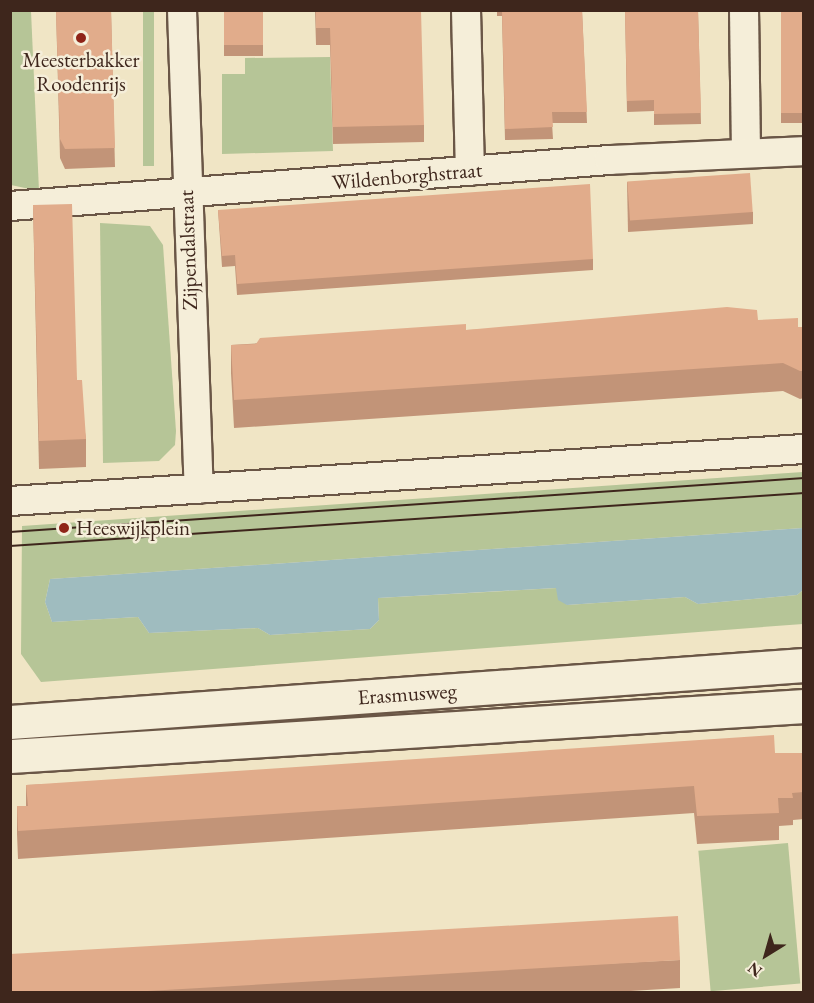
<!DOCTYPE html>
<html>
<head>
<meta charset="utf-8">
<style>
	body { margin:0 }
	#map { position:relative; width:814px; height:1003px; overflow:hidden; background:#f0e5c5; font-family:"EB Garamond",serif }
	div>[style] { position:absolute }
	.green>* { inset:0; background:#b6c597; transform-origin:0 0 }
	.water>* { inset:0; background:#9fbcbf }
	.roads { filter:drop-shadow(2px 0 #6a5646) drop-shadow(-2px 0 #6a5646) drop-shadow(0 2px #6a5646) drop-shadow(0 -2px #6a5646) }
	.minor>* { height:28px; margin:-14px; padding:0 14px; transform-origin:14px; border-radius:14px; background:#f5eed9 }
	.secondary>* { height:33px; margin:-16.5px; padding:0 16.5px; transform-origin:16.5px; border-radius:16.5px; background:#f5eed9 }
	.tram>* { height:1.5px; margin:-0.75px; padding:0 0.75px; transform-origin:0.75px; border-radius:0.75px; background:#3e261c }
	.wall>* { inset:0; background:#c29478; transform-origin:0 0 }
	.building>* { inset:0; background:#e1ac8b; transform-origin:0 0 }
	.dots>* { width:16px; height:16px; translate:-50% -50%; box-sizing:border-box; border:3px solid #f5eed9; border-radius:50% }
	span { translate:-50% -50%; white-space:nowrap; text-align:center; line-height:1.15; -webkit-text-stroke:5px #f5eed9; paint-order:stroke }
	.poi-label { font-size:21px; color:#3e261c }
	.left { translate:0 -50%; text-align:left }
	.street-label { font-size:21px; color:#3e261c }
	.frame { position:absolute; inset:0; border:12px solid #3e261c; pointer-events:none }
	.north { position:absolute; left:736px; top:925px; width:60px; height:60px; -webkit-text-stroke:4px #f5eed9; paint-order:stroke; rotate:217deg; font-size:16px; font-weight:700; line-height:24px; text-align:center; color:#3e261c }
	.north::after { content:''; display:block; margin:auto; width:21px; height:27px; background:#3e261c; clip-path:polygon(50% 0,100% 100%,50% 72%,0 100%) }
</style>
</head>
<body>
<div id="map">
	<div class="green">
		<div style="clip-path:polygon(11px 11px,31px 11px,39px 191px,11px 185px)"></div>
		<div style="left:143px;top:11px;width:11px;height:155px"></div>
		<div style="clip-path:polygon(330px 57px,333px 151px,222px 154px,222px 74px,245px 74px,245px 58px)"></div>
		<div style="clip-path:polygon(100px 223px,150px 226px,163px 245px,176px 431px,175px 445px,159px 461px,103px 463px)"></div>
		<div style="clip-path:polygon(803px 472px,803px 528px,50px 579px,45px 602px,52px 622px,138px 617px,149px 633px,258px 628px,270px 635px,370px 629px,379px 620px,378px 598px,557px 588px,567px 605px,685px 597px,698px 604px,797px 595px,803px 590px,803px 624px,41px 682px,21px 654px,22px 526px)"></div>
		<div style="left:788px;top:843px;width:141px;height:90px;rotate:85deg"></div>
	</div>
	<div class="water">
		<div style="clip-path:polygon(803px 528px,803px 590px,797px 595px,698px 604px,685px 597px,567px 605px,558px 600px,556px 588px,378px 598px,379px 620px,370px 629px,270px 635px,258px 628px,149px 633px,138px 617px,52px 622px,45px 602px,50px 579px)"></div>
	</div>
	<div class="roads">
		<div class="minor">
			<div style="left:182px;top:10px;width:479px;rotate:88deg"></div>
			<div style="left:466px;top:10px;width:161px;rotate:88.6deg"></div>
			<div style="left:744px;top:10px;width:142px;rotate:89.2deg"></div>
			<div style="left:10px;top:206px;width:601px;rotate:-4.39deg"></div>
			<div style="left:609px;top:160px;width:195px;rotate:-2.6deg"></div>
			<div style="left:10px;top:501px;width:796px;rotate:-3.75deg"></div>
		</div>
		<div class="secondary">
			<div style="left:10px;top:722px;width:796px;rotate:-4.11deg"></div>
			<div style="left:10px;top:756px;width:796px;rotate:-3.6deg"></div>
		</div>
	</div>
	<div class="tram">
		<div style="left:10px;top:532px;width:796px;rotate:-3.89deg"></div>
		<div style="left:10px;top:546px;width:796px;rotate:-3.82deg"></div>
	</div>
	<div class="wall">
		<div style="clip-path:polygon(56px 10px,111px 10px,115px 167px,65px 169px,60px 158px)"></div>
		<div style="left:224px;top:10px;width:39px;height:46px"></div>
		<div style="clip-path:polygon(315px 10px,424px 125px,424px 142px,333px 144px,330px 45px,316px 45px)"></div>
		<div style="clip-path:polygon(497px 10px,582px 10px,587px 123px,552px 123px,553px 139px,505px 140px,502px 16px,497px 16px)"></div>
		<div style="clip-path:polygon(625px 10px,698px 10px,701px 124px,654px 125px,654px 111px,627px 112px)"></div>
		<div style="left:781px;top:10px;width:23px;height:113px"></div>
		<div style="clip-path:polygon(627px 182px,753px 212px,753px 224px,628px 232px)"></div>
		<div style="clip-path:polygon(33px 205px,77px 380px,86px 439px,86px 467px,39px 469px)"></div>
		<div style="clip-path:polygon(218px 210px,593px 259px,593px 270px,237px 295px,235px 266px,222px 267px)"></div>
		<div style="clip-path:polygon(758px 320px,798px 327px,804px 327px,804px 398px,800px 399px,783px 391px,234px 428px,231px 373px,231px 345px,466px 330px)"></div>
		<div style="clip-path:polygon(804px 753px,804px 819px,793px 820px,793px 825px,779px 826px,779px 840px,697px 844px,694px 813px,18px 859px,17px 834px,17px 806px,26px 806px,26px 785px)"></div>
		<div style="clip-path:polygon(680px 960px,680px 988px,598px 993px,10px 993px)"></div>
	</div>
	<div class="building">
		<div style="clip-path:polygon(56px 10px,111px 10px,115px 148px,65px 149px,60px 139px)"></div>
		<div style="left:224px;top:10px;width:39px;height:35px"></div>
		<div style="clip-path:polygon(316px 10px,421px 10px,424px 125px,333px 127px,330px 28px,316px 28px)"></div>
		<div style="clip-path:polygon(502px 10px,582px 10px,587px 112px,552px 112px,553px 127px,505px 129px)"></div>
		<div style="clip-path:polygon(625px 10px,698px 10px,701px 113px,654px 114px,654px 100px,627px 101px)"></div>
		<div style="left:781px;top:10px;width:23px;height:103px"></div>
		<div style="left:750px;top:173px;width:39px;height:123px;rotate:86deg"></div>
		<div style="clip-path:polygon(590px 184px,593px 259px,237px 284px,235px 255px,222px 256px,218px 210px)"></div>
		<div style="clip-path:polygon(72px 204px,77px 380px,82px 380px,86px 439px,39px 441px,33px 205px)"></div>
		<div style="clip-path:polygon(727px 307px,757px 310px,758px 320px,798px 318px,798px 327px,804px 327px,804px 371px,800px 371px,783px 363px,234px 400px,231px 345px,256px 344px,260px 338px,466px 324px,466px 330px)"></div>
		<div style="clip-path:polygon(774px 735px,775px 753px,804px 753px,804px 792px,792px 793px,793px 798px,778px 798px,779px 813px,697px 816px,694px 786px,18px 831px,17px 806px,28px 806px,26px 785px)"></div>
		<div style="clip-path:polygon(678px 916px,680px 960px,113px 993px,10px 993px,10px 954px)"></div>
	</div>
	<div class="dots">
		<div style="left:81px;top:38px;background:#8f2418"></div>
		<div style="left:64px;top:528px;background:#8f2418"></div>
	</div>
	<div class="poi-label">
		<span style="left:81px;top:72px">Meesterbakker<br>Roodenrijs</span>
		<span class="left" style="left:76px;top:528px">Heeswijkplein</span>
	</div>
	<div class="street-label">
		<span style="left:407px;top:176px;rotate:-5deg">Wildenborghstraat</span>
		<span style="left:188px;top:250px;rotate:-92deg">Zijpendalstraat</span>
		<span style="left:407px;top:694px;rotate:-4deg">Erasmusweg</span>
	</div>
	<div class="frame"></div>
	<div class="north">N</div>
</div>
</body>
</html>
